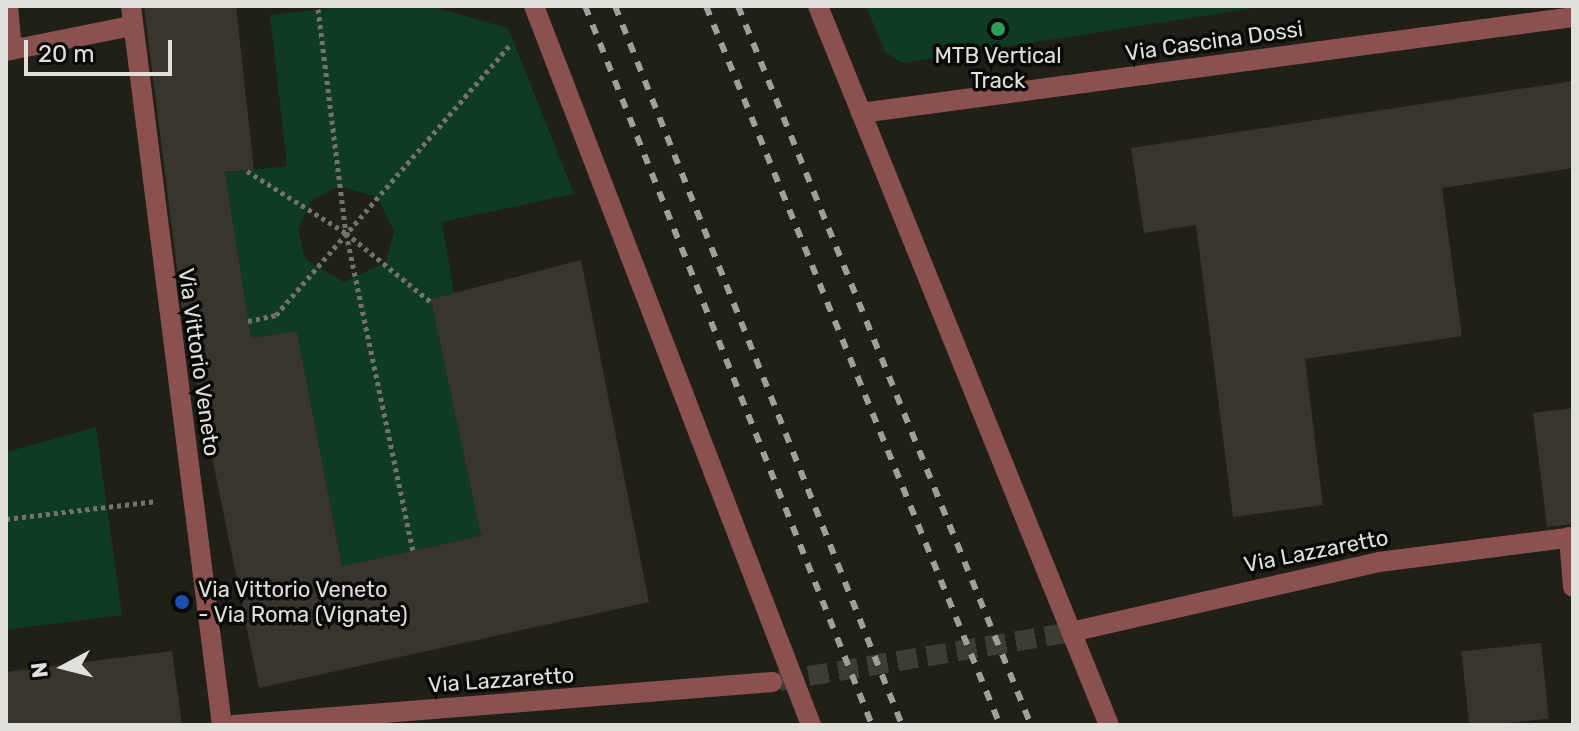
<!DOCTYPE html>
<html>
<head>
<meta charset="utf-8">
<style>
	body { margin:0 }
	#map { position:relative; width:1579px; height:731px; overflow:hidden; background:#201f18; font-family:Rubik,sans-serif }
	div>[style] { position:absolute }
	.green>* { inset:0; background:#0f3a23 }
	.building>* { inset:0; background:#37352e; transform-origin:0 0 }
	.minor-tunnel>* { height:20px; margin-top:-10px; transform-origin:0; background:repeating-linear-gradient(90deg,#3d3c35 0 20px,transparent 0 30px) }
	.path>* { height:5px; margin-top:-2.5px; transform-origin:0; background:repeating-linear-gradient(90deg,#73726c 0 4px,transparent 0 8px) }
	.minor>* { height:20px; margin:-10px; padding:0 10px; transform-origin:10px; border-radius:10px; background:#8b514e }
	.rail>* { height:6px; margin-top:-3px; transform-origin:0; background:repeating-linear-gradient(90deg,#a09f99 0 10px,transparent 0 20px) }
	.dots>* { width:22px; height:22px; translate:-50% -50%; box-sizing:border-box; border:4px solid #090906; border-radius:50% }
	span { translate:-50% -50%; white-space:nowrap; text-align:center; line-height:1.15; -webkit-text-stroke:7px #090906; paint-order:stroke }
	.street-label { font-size:22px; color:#e0dfda }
	.poi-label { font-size:22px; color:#e0dfda }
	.left { translate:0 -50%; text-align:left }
	.frame { position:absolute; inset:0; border:8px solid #e0dfda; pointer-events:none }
	.north { position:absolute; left:24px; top:627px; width:80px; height:80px; -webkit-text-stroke:6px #090906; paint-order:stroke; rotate:263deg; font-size:22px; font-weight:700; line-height:32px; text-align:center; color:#e0dfda }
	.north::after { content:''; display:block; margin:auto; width:28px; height:36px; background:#e0dfda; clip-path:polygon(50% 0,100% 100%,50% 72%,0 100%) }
	.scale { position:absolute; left:24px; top:40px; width:148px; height:36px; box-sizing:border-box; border:4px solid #e0dfda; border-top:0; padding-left:10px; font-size:24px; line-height:28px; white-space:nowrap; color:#e0dfda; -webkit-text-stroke:6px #090906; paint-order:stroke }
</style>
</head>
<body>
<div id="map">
	<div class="green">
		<div style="clip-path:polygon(evenodd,353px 6px,429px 6px,508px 28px,574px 194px,442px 222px,454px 293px,432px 299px,481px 536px,342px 566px,297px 331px,251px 338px,225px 173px,287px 166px,270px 15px,353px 6px,339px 186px,377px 197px,394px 231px,386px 262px,344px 282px,305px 259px,298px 229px,311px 201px,339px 186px)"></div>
		<div style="clip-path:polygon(866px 6px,1267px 6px,902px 63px,885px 52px)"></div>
		<div style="clip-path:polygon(96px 427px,122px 615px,6px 630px,6px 452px)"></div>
	</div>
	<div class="building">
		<div style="clip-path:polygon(144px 6px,236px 6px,254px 170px,225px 172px,251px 338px,297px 331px,342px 566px,481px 536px,431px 299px,581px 260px,649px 602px,259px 688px,182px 309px)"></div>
		<div style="clip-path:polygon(1573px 81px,1573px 168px,1442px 188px,1462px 336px,1305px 359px,1323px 505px,1233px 517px,1196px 225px,1144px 233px,1131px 148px)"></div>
		<div style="clip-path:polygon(1573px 408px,1573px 524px,1547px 527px,1533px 413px)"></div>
		<div style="left:1541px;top:643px;width:76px;height:80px;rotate:84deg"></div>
		<div style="clip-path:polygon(172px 651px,182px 725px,6px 725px,6px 672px)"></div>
	</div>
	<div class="minor-tunnel">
		<div style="left:779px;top:681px;width:296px;rotate:-9.5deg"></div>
	</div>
	<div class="path">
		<div style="left:318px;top:9px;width:226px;rotate:82.9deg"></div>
		<div style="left:346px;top:233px;width:325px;rotate:78.1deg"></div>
		<div style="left:247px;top:171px;width:117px;rotate:32.1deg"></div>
		<div style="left:346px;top:233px;width:111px;rotate:39.1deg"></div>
		<div style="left:248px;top:321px;width:29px;rotate:-12deg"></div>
		<div style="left:276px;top:315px;width:357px;rotate:-49.1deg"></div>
		<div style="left:6px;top:519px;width:152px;rotate:-6.8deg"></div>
	</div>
	<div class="minor">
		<div style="left:8px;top:6px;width:44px;rotate:84.8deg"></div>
		<div style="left:131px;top:6px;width:725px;rotate:82.79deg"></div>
		<div style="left:534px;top:6px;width:771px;rotate:68.93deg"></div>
		<div style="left:818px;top:6px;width:776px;rotate:67.97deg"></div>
		<div style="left:6px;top:51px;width:127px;rotate:-11.3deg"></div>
		<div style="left:861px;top:113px;width:718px;rotate:-7.68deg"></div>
		<div style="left:1569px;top:537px;width:50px;rotate:85.4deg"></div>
		<div style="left:1071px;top:632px;width:316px;rotate:-12.8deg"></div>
		<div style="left:1379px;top:562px;width:196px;rotate:-7.3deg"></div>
		<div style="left:234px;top:725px;width:540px;rotate:-4.57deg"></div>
	</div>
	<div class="rail">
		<div style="left:585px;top:6px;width:774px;rotate:68.24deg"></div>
		<div style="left:615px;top:6px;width:774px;rotate:68.24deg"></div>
		<div style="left:706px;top:6px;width:777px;rotate:67.76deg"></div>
		<div style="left:738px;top:6px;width:776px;rotate:67.83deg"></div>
	</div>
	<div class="dots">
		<div style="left:998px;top:29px;background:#2e9e5b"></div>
		<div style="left:182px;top:602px;background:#1a4fb4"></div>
	</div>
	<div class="street-label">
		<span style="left:1214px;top:41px;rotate:-8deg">Via Cascina Dossi</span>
		<span style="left:199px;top:362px;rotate:82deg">Via Vittorio Veneto</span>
		<span style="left:1316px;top:551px;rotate:-11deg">Via Lazzaretto</span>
		<span style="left:501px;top:680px;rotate:-4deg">Via Lazzaretto</span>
	</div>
	<div class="poi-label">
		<span style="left:998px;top:68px">MTB Vertical<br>Track</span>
		<span class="left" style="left:198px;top:602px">Via Vittorio Veneto<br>- Via Roma (Vignate)</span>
	</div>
	<div class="frame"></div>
	<div class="north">N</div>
	<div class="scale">20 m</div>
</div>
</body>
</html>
